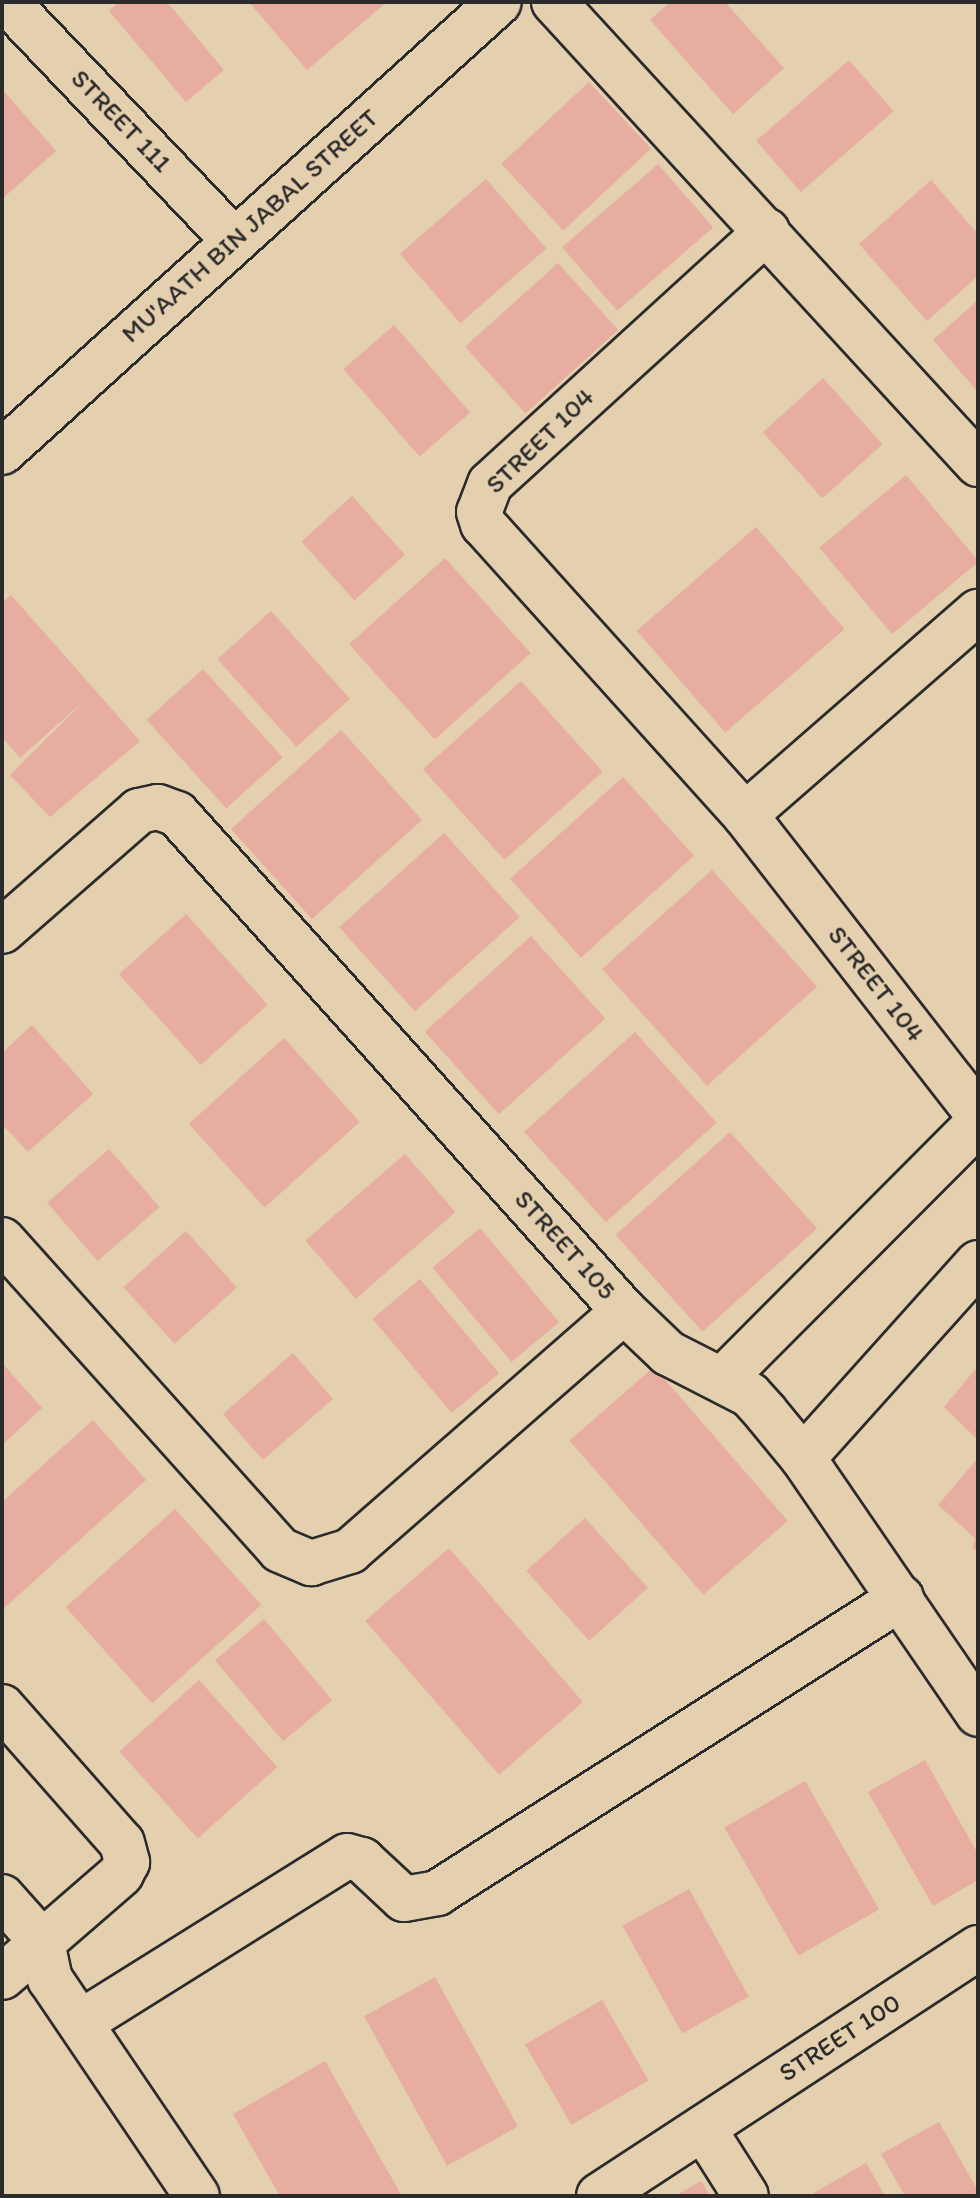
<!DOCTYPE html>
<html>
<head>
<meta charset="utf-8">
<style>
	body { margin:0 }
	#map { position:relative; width:980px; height:2198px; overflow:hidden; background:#e4cfae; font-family:Itim,sans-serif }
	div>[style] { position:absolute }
	.building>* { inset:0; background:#e6ada0; transform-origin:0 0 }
	.roads { filter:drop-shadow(2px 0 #2b2b2b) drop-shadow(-2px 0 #2b2b2b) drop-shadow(0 2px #2b2b2b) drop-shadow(0 -2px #2b2b2b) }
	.minor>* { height:44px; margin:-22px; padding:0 22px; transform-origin:22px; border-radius:22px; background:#e4cfae }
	span { translate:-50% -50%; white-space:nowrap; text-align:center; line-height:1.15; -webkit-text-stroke:8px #e4cfae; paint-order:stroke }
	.street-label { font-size:26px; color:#2b2b2b }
	.frame { position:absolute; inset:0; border:4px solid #2b2b2b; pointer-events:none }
</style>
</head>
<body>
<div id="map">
	<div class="building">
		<div style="clip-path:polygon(119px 2px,167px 2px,224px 70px,186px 102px,109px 11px)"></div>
		<div style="clip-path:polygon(249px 2px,387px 2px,307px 70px)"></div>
		<div style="clip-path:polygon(670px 2px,725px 2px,784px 68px,733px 114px,650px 20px)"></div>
		<div style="left:849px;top:60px;width:68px;height:123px;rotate:49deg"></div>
		<div style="left:589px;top:82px;width:91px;height:120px;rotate:47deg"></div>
		<div style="clip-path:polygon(2px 89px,56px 151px,2px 199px)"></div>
		<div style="left:658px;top:164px;width:84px;height:127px;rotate:49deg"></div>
		<div style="left:486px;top:179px;width:92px;height:114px;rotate:49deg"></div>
		<div style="clip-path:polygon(931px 180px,978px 234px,978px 276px,927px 321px,859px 244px)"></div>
		<div style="left:558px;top:263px;width:90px;height:125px;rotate:48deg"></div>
		<div style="clip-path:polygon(978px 300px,978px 392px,933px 340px)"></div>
		<div style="left:394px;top:325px;width:116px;height:67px;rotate:49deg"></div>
		<div style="left:823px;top:378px;width:89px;height:81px;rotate:48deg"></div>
		<div style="left:906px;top:475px;width:113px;height:113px;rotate:50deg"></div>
		<div style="left:352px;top:496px;width:79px;height:68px;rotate:48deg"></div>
		<div style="left:756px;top:527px;width:135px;height:158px;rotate:49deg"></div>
		<div style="left:445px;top:558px;width:128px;height:129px;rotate:48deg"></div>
		<div style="clip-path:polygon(11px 595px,140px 741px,50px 817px,10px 775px,85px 700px,20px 758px,2px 737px,2px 603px)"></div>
		<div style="left:271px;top:611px;width:118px;height:72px;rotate:48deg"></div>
		<div style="left:203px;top:669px;width:119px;height:76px;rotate:48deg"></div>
		<div style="left:521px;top:681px;width:122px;height:132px;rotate:48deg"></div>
		<div style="left:341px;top:730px;width:121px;height:148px;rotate:48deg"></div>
		<div style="left:623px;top:777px;width:106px;height:152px;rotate:48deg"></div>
		<div style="left:444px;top:833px;width:113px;height:141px;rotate:48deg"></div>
		<div style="left:712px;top:870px;width:157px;height:148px;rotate:48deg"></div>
		<div style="left:186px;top:914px;width:122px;height:90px;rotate:48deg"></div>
		<div style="left:531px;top:936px;width:111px;height:143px;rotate:48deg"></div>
		<div style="clip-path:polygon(32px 1025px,93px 1094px,28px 1152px,2px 1124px,2px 1053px)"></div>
		<div style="left:635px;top:1032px;width:122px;height:149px;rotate:48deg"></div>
		<div style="left:284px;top:1038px;width:113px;height:128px;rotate:48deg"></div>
		<div style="left:730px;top:1132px;width:130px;height:154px;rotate:48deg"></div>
		<div style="left:109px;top:1149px;width:77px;height:82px;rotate:49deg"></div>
		<div style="left:405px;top:1154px;width:77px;height:132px;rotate:49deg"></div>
		<div style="left:480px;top:1228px;width:123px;height:62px;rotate:50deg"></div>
		<div style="left:186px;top:1231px;width:76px;height:84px;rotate:48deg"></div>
		<div style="left:420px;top:1279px;width:123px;height:62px;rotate:50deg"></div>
		<div style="left:293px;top:1353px;width:61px;height:93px;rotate:49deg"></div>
		<div style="clip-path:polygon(2px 1363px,42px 1408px,2px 1445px)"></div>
		<div style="clip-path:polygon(978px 1366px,978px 1440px,944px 1407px)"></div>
		<div style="left:654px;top:1367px;width:204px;height:112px;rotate:49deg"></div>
		<div style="clip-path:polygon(93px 1420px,146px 1480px,2px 1610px,2px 1502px)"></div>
		<div style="clip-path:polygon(978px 1458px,978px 1552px,973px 1548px,975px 1538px,938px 1505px)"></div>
		<div style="left:175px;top:1509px;width:129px;height:147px;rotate:48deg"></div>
		<div style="left:585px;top:1518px;width:94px;height:79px;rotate:48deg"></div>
		<div style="left:449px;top:1548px;width:204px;height:111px;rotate:49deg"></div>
		<div style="left:264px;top:1619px;width:106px;height:64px;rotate:50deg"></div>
		<div style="left:199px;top:1680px;width:117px;height:107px;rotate:48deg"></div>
		<div style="clip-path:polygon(925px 1760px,978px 1854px,978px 1880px,933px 1906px,868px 1792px)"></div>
		<div style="left:805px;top:1781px;width:148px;height:93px;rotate:60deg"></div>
		<div style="left:689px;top:1889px;width:123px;height:76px;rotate:61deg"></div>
		<div style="left:435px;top:1977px;width:171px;height:81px;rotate:61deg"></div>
		<div style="left:602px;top:2000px;width:93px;height:89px;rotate:60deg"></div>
		<div style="clip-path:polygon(325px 2061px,402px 2196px,280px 2196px,233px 2114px)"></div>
		<div style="clip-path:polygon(939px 2122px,978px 2191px,978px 2196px,905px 2196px,881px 2154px)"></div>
		<div style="clip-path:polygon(866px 2163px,885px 2196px,814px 2196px,812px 2194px)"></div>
		<div style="clip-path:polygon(701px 2181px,710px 2196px,675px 2196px)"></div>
	</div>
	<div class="roads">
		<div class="minor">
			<div style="left:7px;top:2px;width:329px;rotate:46.4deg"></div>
			<div style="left:554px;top:2px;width:627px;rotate:47.46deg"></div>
			<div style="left:767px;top:231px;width:375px;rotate:137.6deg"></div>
			<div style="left:490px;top:484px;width:30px;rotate:111deg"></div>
			<div style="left:479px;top:512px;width:13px;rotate:72deg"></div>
			<div style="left:483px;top:524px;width:392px;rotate:48deg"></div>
			<div style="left:745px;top:815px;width:379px;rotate:52.1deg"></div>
			<div style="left:2px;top:452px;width:670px;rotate:-42.16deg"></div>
			<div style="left:745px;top:815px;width:309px;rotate:-41.1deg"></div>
			<div style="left:2px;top:931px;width:182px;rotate:-41.2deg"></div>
			<div style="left:139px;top:811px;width:19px;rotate:-12deg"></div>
			<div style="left:158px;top:807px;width:20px;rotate:20deg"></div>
			<div style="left:177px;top:814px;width:668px;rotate:48.03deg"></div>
			<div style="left:624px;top:1311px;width:61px;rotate:43.7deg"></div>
			<div style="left:668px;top:1353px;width:92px;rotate:27.1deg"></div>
			<div style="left:750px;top:1395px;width:24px;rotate:48deg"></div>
			<div style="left:766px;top:1413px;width:58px;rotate:50.6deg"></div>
			<div style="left:803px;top:1458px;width:310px;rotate:55.6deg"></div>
			<div style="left:2px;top:1240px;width:416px;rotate:48.1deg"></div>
			<div style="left:280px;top:1550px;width:34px;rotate:23deg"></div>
			<div style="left:311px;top:1563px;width:41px;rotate:-17.1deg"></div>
			<div style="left:350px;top:1551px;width:364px;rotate:-41.2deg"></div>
			<div style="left:722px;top:1380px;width:363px;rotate:-45.1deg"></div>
			<div style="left:803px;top:1458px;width:262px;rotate:-48.1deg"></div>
			<div style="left:2px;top:1707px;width:181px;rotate:48.6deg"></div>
			<div style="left:122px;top:1843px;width:20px;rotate:75deg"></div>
			<div style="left:127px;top:1862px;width:13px;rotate:117deg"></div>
			<div style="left:121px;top:1874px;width:157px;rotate:139.1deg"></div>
			<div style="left:2px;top:1897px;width:60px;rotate:48.4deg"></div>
			<div style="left:42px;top:1942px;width:38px;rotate:78deg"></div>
			<div style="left:50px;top:1979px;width:262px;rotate:55.9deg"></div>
			<div style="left:83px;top:2021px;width:311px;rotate:-32deg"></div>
			<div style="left:347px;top:1856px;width:16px;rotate:15deg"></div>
			<div style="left:362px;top:1860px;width:57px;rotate:42.9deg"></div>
			<div style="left:404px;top:1899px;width:34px;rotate:-10deg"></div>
			<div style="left:437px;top:1893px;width:550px;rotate:-32.45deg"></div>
			<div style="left:703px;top:2128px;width:80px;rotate:57.7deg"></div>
			<div style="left:599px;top:2196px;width:453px;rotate:-33.2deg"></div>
		</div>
	</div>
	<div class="street-label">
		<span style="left:121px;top:121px;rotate:46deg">STREET 111</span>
		<span style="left:250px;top:226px;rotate:-42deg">MU'AATH BIN JABAL STREET</span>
		<span style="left:540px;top:441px;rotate:-44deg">STREET 104</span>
		<span style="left:876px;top:984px;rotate:52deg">STREET 104</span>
		<span style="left:565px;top:1245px;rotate:48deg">STREET 105</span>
		<span style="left:840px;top:2038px;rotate:-33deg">STREET 100</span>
	</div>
	<div class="frame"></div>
</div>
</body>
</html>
